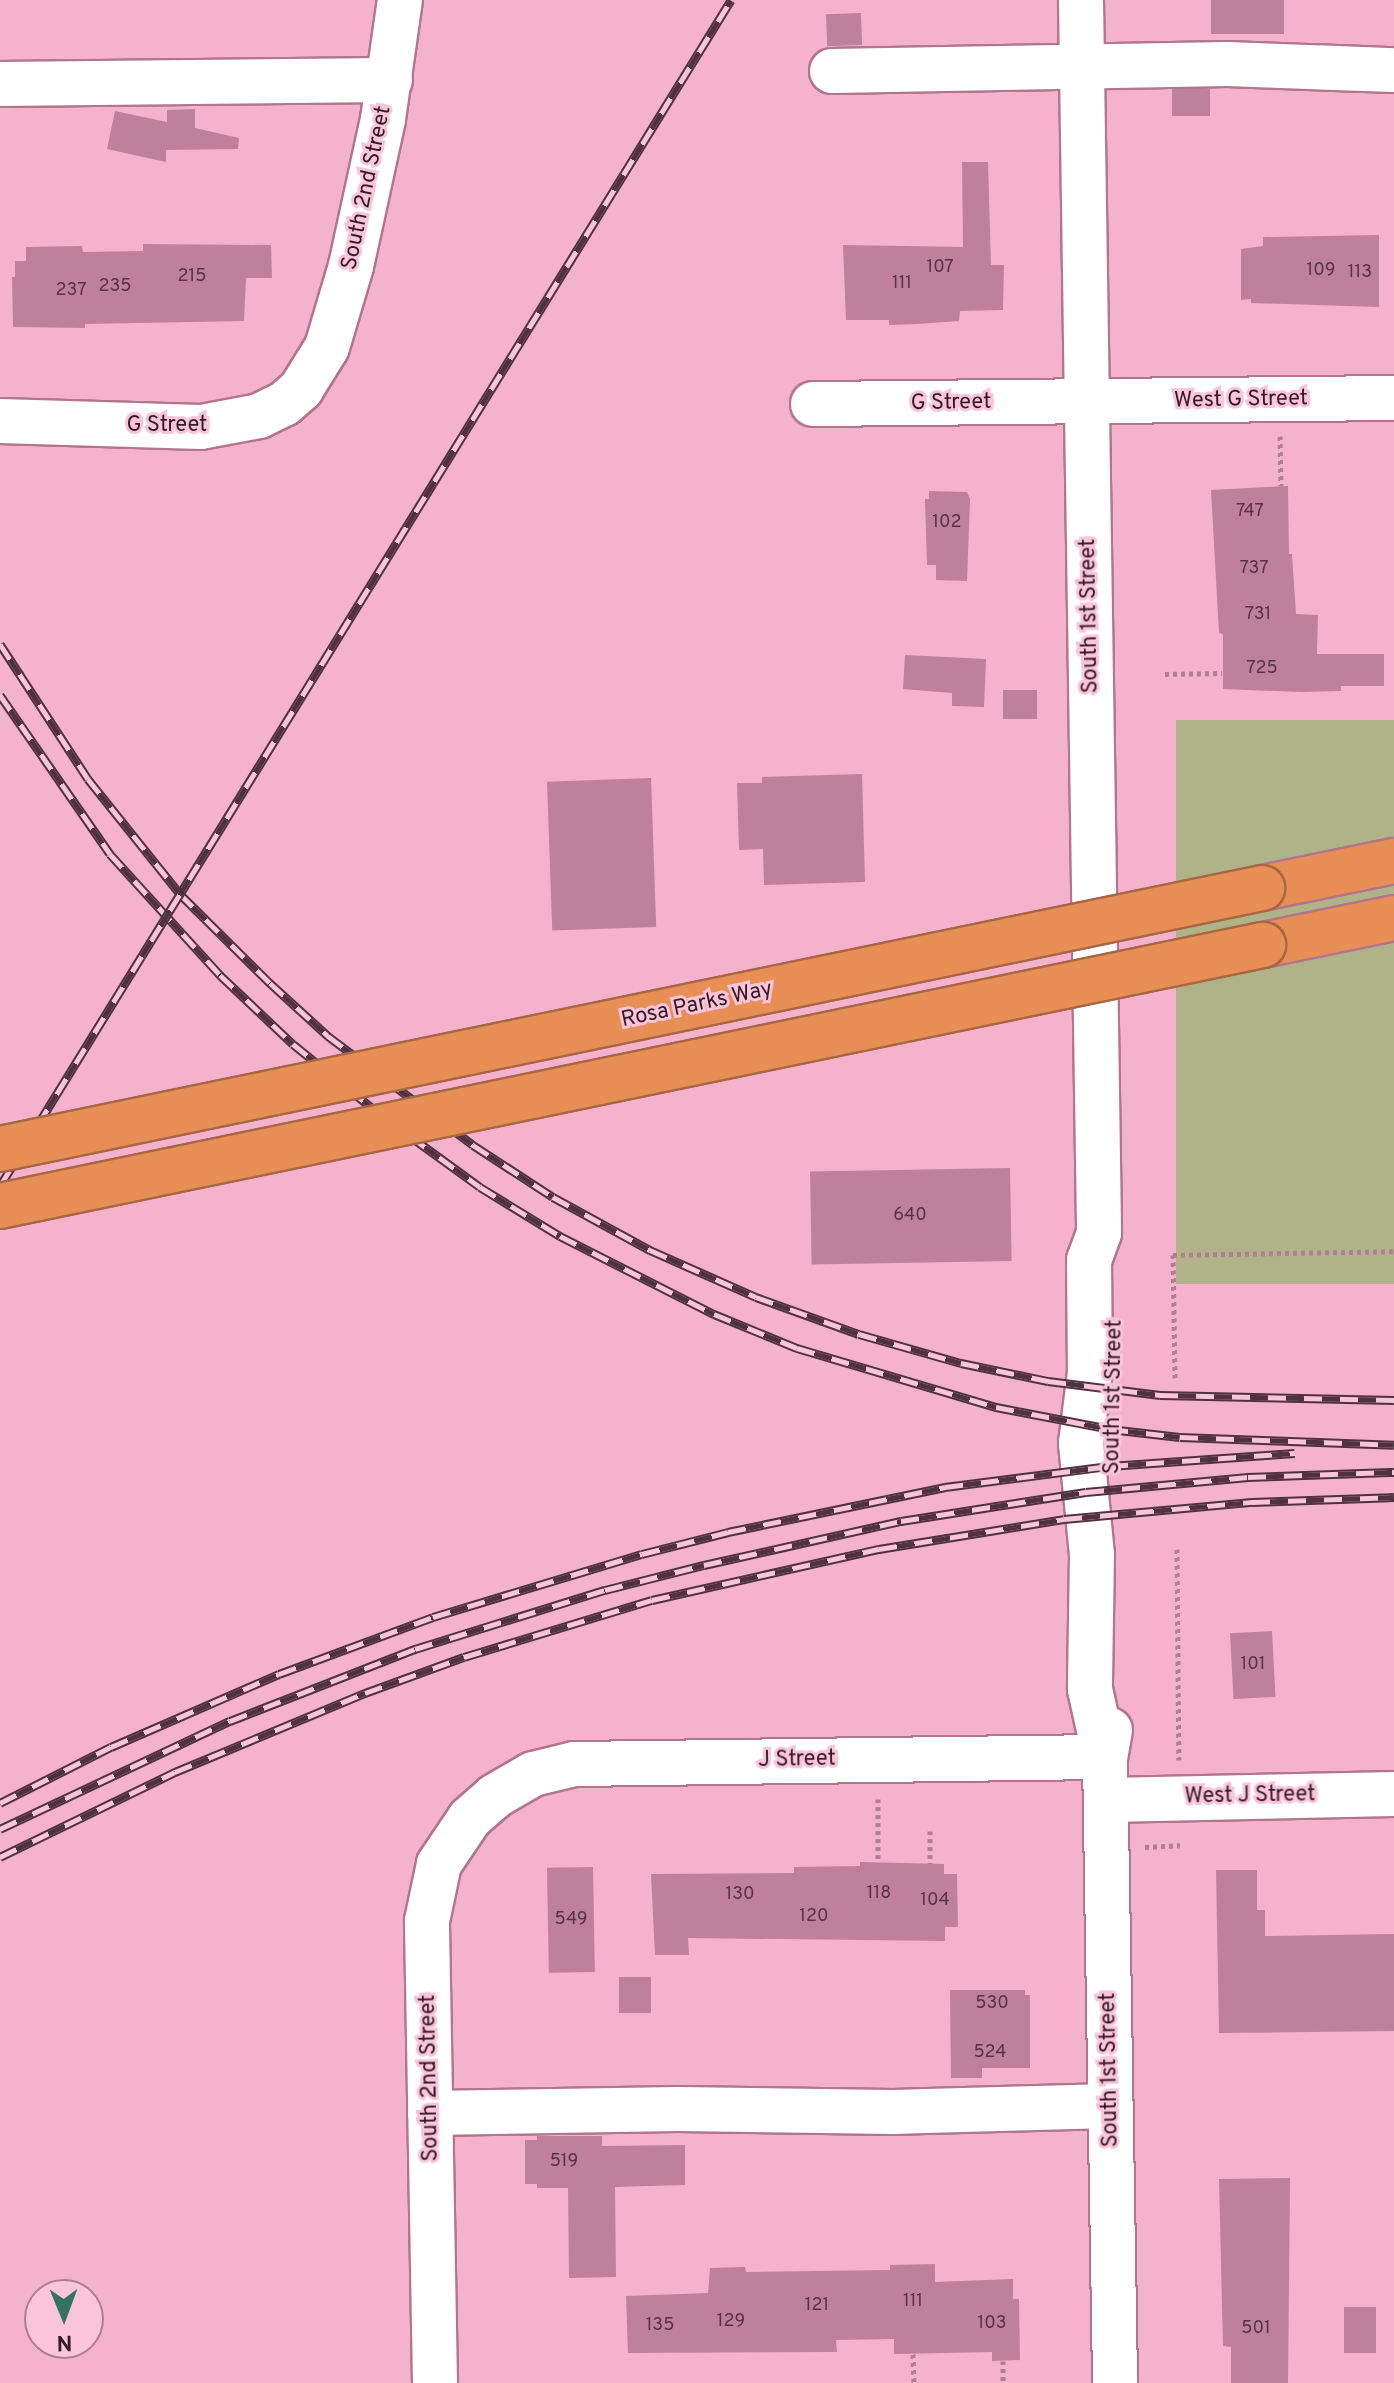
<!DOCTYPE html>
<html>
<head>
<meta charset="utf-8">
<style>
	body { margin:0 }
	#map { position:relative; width:1394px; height:2383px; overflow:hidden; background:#f4b2cd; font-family:Overpass,sans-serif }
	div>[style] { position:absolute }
	.green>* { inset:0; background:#afb387; transform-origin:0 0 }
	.building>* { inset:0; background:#be809a; transform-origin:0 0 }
	.path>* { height:5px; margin-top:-2.5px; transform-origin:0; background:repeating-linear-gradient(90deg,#b27e94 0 4px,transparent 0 8px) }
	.roads { filter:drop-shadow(2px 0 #b2758e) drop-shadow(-2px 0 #b2758e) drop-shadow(0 2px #b2758e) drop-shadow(0 -2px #b2758e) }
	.minor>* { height:44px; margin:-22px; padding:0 22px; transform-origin:22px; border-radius:22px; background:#fff }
	.highway>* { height:44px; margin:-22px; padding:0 22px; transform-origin:22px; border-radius:22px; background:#e88f55 }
	.rail>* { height:9px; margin-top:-4.5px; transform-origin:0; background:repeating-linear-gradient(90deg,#fac4d9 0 18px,#50323f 0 36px); box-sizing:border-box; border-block:2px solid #50323f }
	.bridges { filter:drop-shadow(2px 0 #a96645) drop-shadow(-2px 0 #a96645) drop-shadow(0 2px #a96645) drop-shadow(0 -2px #a96645) }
	.highway-bridge>* { height:44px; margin:-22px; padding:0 22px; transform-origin:22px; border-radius:22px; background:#e88f55 }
	span { translate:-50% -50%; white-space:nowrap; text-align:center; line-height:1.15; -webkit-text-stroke:6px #fac4d9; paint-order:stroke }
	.number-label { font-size:18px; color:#563443 }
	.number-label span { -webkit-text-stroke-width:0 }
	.street-label { font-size:22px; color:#331b26 }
	.north { position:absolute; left:24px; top:2279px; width:80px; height:80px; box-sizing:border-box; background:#fac4d9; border:2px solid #aa8091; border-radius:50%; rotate:179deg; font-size:22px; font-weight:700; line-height:32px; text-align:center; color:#331b26 }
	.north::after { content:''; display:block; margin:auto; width:28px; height:36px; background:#337361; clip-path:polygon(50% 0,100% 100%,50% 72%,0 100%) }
</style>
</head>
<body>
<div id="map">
	<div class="green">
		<div style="left:1394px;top:720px;width:564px;height:218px;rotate:90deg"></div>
	</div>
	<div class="building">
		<div style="left:1211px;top:0;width:73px;height:34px"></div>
		<div style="left:861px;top:13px;width:32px;height:35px;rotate:88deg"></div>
		<div style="left:1210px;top:89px;width:27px;height:38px;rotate:90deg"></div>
		<div style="clip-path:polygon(195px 109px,195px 128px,239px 138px,238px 149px,166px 150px,166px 162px,107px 149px,115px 111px,167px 122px,167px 110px)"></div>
		<div style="clip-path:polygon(962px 162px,988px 162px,991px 265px,1004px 265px,1003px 310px,960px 311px,959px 321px,917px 324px,889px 325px,889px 320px,846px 320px,843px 245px,963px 247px)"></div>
		<div style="clip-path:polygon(1379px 235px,1379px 307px,1251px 303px,1251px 299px,1241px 300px,1241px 249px,1263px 246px,1263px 237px)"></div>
		<div style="clip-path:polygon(143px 244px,271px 245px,272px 278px,246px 278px,244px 321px,85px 324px,85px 328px,13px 327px,12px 277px,15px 277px,15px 261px,26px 261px,26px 247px,82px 246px,83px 252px,143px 251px)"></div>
		<div style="clip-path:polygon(1288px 486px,1289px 554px,1292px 554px,1296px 614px,1318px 615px,1317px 654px,1384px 654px,1384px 686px,1341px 686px,1341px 691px,1301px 692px,1223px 689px,1223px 634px,1219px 633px,1211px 490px)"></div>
		<div style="clip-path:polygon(929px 491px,967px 492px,970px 499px,967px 581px,936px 580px,936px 565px,927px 565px,925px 499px,929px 499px)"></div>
		<div style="clip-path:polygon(905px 655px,986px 659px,984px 707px,952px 706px,952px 693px,903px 689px)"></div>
		<div style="left:1003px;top:690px;width:34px;height:29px"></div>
		<div style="clip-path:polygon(862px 774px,865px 882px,764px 885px,763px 849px,739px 850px,737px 783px,762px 783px,762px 777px)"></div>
		<div style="left:651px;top:778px;width:149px;height:104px;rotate:88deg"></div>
		<div style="left:1010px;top:1168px;width:93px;height:200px;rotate:89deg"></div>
		<div style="left:1272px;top:1631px;width:66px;height:42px;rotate:87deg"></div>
		<div style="clip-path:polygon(860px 1862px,944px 1864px,944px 1874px,957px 1874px,958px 1927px,945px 1927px,945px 1941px,688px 1938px,689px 1955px,655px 1955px,651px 1874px,794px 1873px,794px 1867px,860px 1866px)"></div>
		<div style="left:593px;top:1867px;width:105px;height:46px;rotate:89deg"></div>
		<div style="clip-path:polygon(1216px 1870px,1257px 1870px,1257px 1910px,1265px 1910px,1265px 1936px,1394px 1934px,1394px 2031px,1219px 2033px)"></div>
		<div style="left:651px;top:1977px;width:36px;height:32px;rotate:90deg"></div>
		<div style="clip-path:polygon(950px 1990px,1025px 1990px,1025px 1995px,1030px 1995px,1030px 2068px,982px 2068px,982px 2078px,951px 2078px)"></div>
		<div style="clip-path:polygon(537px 2136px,602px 2136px,602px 2146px,685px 2145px,685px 2185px,615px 2187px,616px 2277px,569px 2278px,568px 2188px,537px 2188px,537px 2184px,525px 2184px,525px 2140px,537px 2140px)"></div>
		<div style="clip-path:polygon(1290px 2178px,1288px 2383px,1231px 2383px,1231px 2347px,1223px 2346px,1219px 2179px)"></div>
		<div style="clip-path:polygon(935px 2264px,935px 2282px,1013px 2279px,1013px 2299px,1019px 2299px,1020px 2360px,992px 2361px,992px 2352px,894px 2354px,894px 2339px,836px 2340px,837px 2352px,628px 2353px,626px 2296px,708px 2293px,710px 2268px,745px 2267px,746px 2272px,890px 2270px,890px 2265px)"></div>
		<div style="left:1344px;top:2307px;width:32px;height:46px"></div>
	</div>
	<div class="path">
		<div style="left:1280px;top:436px;width:50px;rotate:88.9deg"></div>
		<div style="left:1165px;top:674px;width:57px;rotate:-1deg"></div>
		<div style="left:1175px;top:1378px;width:123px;rotate:-90.9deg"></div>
		<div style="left:1173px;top:1255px;width:221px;rotate:-1deg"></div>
		<div style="left:1177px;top:1549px;width:211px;rotate:89.5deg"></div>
		<div style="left:878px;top:1799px;width:63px;rotate:90deg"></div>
		<div style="left:930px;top:1831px;width:33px;rotate:90deg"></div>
		<div style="left:1145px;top:1847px;width:35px;rotate:-3deg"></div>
		<div style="left:913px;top:2354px;width:29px;rotate:88deg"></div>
		<div style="left:1003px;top:2361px;width:22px;rotate:90deg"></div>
	</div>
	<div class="roads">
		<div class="minor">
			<div style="left:1081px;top:0;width:1233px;rotate:89.16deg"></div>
			<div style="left:1099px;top:1233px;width:29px;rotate:110deg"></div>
			<div style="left:1089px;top:1260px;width:112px;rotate:89.5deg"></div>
			<div style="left:1090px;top:1372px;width:72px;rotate:97.2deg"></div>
			<div style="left:1081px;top:1443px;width:113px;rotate:84.4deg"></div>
			<div style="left:1092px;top:1555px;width:134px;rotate:90.9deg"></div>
			<div style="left:1090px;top:1689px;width:70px;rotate:77.6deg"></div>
			<div style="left:832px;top:71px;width:395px;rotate:-1deg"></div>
			<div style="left:1227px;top:64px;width:167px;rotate:2.1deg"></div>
			<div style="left:0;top:84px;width:390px;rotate:-0.6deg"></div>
			<div style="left:813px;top:404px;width:581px;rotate:-0.59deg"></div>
			<div style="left:0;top:421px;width:201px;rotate:1.7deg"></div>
			<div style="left:201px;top:427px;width:59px;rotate:-10.7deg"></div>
			<div style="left:259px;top:416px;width:28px;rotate:-26deg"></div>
			<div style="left:284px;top:404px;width:23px;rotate:-41deg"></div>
			<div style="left:301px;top:389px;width:49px;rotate:-58.2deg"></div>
			<div style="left:327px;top:347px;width:84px;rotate:-73.5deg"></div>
			<div style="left:351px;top:266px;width:150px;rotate:-77.7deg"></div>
			<div style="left:383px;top:119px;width:120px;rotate:-81.9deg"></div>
			<div style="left:1110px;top:1730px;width:27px;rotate:100deg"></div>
			<div style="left:1105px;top:1757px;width:626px;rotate:89.08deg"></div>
			<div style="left:1106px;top:1800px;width:288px;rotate:-1.2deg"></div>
			<div style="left:430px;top:2113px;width:248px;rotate:-0.9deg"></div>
			<div style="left:678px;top:2109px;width:215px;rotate:0.8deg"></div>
			<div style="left:893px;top:2112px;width:217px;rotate:-1.6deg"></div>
			<div style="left:435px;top:2383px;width:462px;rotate:-91deg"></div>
			<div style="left:427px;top:1921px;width:58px;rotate:-78.1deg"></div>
			<div style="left:439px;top:1864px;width:55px;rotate:-56deg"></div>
			<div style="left:470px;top:1818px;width:33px;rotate:-41deg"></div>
			<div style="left:495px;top:1796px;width:44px;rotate:-30.1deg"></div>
			<div style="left:533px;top:1774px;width:42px;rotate:-13.7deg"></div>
			<div style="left:574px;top:1764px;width:531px;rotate:-0.76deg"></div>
		</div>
		<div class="highway">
			<div style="left:1262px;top:888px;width:135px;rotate:-11.6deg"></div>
			<div style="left:1263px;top:945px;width:134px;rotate:-11.6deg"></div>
		</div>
	</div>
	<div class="rail">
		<div style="left:0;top:644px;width:161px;rotate:56.9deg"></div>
		<div style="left:88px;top:779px;width:147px;rotate:51.3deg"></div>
		<div style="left:180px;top:894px;width:127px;rotate:44.7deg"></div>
		<div style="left:270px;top:983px;width:79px;rotate:42.4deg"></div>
		<div style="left:328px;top:1036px;width:181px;rotate:36.9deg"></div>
		<div style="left:473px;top:1145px;width:95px;rotate:33deg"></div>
		<div style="left:553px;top:1197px;width:111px;rotate:28.7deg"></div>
		<div style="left:650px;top:1250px;width:116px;rotate:23.9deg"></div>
		<div style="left:756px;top:1297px;width:109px;rotate:19.8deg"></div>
		<div style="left:859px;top:1334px;width:106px;rotate:15.9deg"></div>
		<div style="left:961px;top:1363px;width:89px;rotate:11.7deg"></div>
		<div style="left:1048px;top:1381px;width:113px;rotate:7.1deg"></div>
		<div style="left:1160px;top:1395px;width:234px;rotate:1.2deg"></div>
		<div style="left:0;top:695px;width:193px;rotate:55.3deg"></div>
		<div style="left:110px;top:854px;width:164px;rotate:47.7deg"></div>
		<div style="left:220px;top:975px;width:100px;rotate:43.4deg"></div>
		<div style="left:293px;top:1044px;width:113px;rotate:38.9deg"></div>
		<div style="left:381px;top:1115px;width:122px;rotate:36deg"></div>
		<div style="left:480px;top:1187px;width:94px;rotate:31.5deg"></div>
		<div style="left:560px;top:1236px;width:173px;rotate:26.9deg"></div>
		<div style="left:714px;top:1314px;width:90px;rotate:22.3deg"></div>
		<div style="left:797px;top:1348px;width:208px;rotate:16.5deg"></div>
		<div style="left:996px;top:1407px;width:116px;rotate:10.9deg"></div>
		<div style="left:1110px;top:1429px;width:70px;rotate:6.5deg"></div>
		<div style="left:1180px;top:1437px;width:214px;rotate:2.1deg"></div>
		<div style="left:0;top:1186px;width:1393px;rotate:-58.35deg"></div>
		<div style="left:0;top:1803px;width:124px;rotate:-26.8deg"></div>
		<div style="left:111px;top:1747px;width:183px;rotate:-23.5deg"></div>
		<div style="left:279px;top:1674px;width:164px;rotate:-20.3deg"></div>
		<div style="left:433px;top:1617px;width:218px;rotate:-16.8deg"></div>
		<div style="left:642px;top:1554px;width:89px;rotate:-14.3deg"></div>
		<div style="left:728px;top:1532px;width:222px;rotate:-11.7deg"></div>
		<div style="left:945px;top:1487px;width:166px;rotate:-7.3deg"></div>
		<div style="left:1110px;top:1466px;width:185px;rotate:-4deg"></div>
		<div style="left:0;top:1829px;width:254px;rotate:-25.2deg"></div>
		<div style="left:230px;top:1721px;width:199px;rotate:-21.3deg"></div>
		<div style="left:415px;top:1649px;width:199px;rotate:-17.3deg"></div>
		<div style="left:605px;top:1590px;width:102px;rotate:-14.2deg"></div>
		<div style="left:704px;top:1565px;width:202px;rotate:-12.6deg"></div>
		<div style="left:901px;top:1521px;width:187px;rotate:-8.9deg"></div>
		<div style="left:1086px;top:1492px;width:163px;rotate:-5.3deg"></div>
		<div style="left:1248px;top:1477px;width:146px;rotate:-2deg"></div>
		<div style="left:0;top:1857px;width:195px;rotate:-25.9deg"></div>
		<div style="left:175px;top:1772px;width:206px;rotate:-22.6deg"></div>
		<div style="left:365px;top:1693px;width:105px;rotate:-20deg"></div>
		<div style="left:464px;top:1657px;width:196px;rotate:-16.9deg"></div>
		<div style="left:652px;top:1600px;width:233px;rotate:-12.7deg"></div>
		<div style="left:879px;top:1549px;width:187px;rotate:-9.2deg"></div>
		<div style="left:1064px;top:1519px;width:189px;rotate:-5.2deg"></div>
		<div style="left:1252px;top:1502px;width:142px;rotate:-2deg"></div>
	</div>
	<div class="bridges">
		<div class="highway-bridge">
			<div style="left:0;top:1149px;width:1289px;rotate:-11.68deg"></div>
			<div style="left:0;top:1206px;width:1290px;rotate:-11.68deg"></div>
		</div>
	</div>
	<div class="number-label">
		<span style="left:940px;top:268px">107</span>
		<span style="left:1321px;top:271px">109</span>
		<span style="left:1360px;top:273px">113</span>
		<span style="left:192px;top:277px">215</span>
		<span style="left:902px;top:284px">111</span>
		<span style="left:115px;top:287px">235</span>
		<span style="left:71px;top:291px">237</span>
		<span style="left:1250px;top:512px">747</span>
		<span style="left:947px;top:523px">102</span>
		<span style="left:1254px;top:569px">737</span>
		<span style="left:1258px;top:615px">731</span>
		<span style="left:1262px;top:669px">725</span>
		<span style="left:910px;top:1216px">640</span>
		<span style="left:1253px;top:1665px">101</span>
		<span style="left:879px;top:1894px">118</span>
		<span style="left:740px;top:1895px">130</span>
		<span style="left:935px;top:1901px">104</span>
		<span style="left:814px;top:1917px">120</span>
		<span style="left:571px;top:1920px">549</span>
		<span style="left:992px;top:2004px">530</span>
		<span style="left:990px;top:2053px">524</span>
		<span style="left:564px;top:2162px">519</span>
		<span style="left:913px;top:2302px">111</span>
		<span style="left:817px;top:2306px">121</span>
		<span style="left:731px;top:2322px">129</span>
		<span style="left:992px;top:2324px">103</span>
		<span style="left:660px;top:2326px">135</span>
		<span style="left:1256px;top:2329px">501</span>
	</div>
	<div class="street-label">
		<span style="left:367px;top:188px;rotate:-78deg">South 2nd Street</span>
		<span style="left:1241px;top:400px;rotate:-1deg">West G Street</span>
		<span style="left:951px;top:403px;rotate:-1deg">G Street</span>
		<span style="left:167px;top:426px">G Street</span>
		<span style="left:1090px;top:616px;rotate:-91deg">South 1st Street</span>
		<span style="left:697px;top:1005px;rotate:-12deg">Rosa Parks Way</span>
		<span style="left:1114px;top:1397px;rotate:-89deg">South 1st Street</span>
		<span style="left:797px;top:1760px;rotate:-1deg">J Street</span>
		<span style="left:1250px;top:1796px;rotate:-1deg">West J Street</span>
		<span style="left:1110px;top:2070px;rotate:-91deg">South 1st Street</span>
		<span style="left:430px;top:2078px;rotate:-91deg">South 2nd Street</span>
	</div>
	<div class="north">N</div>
</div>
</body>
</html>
